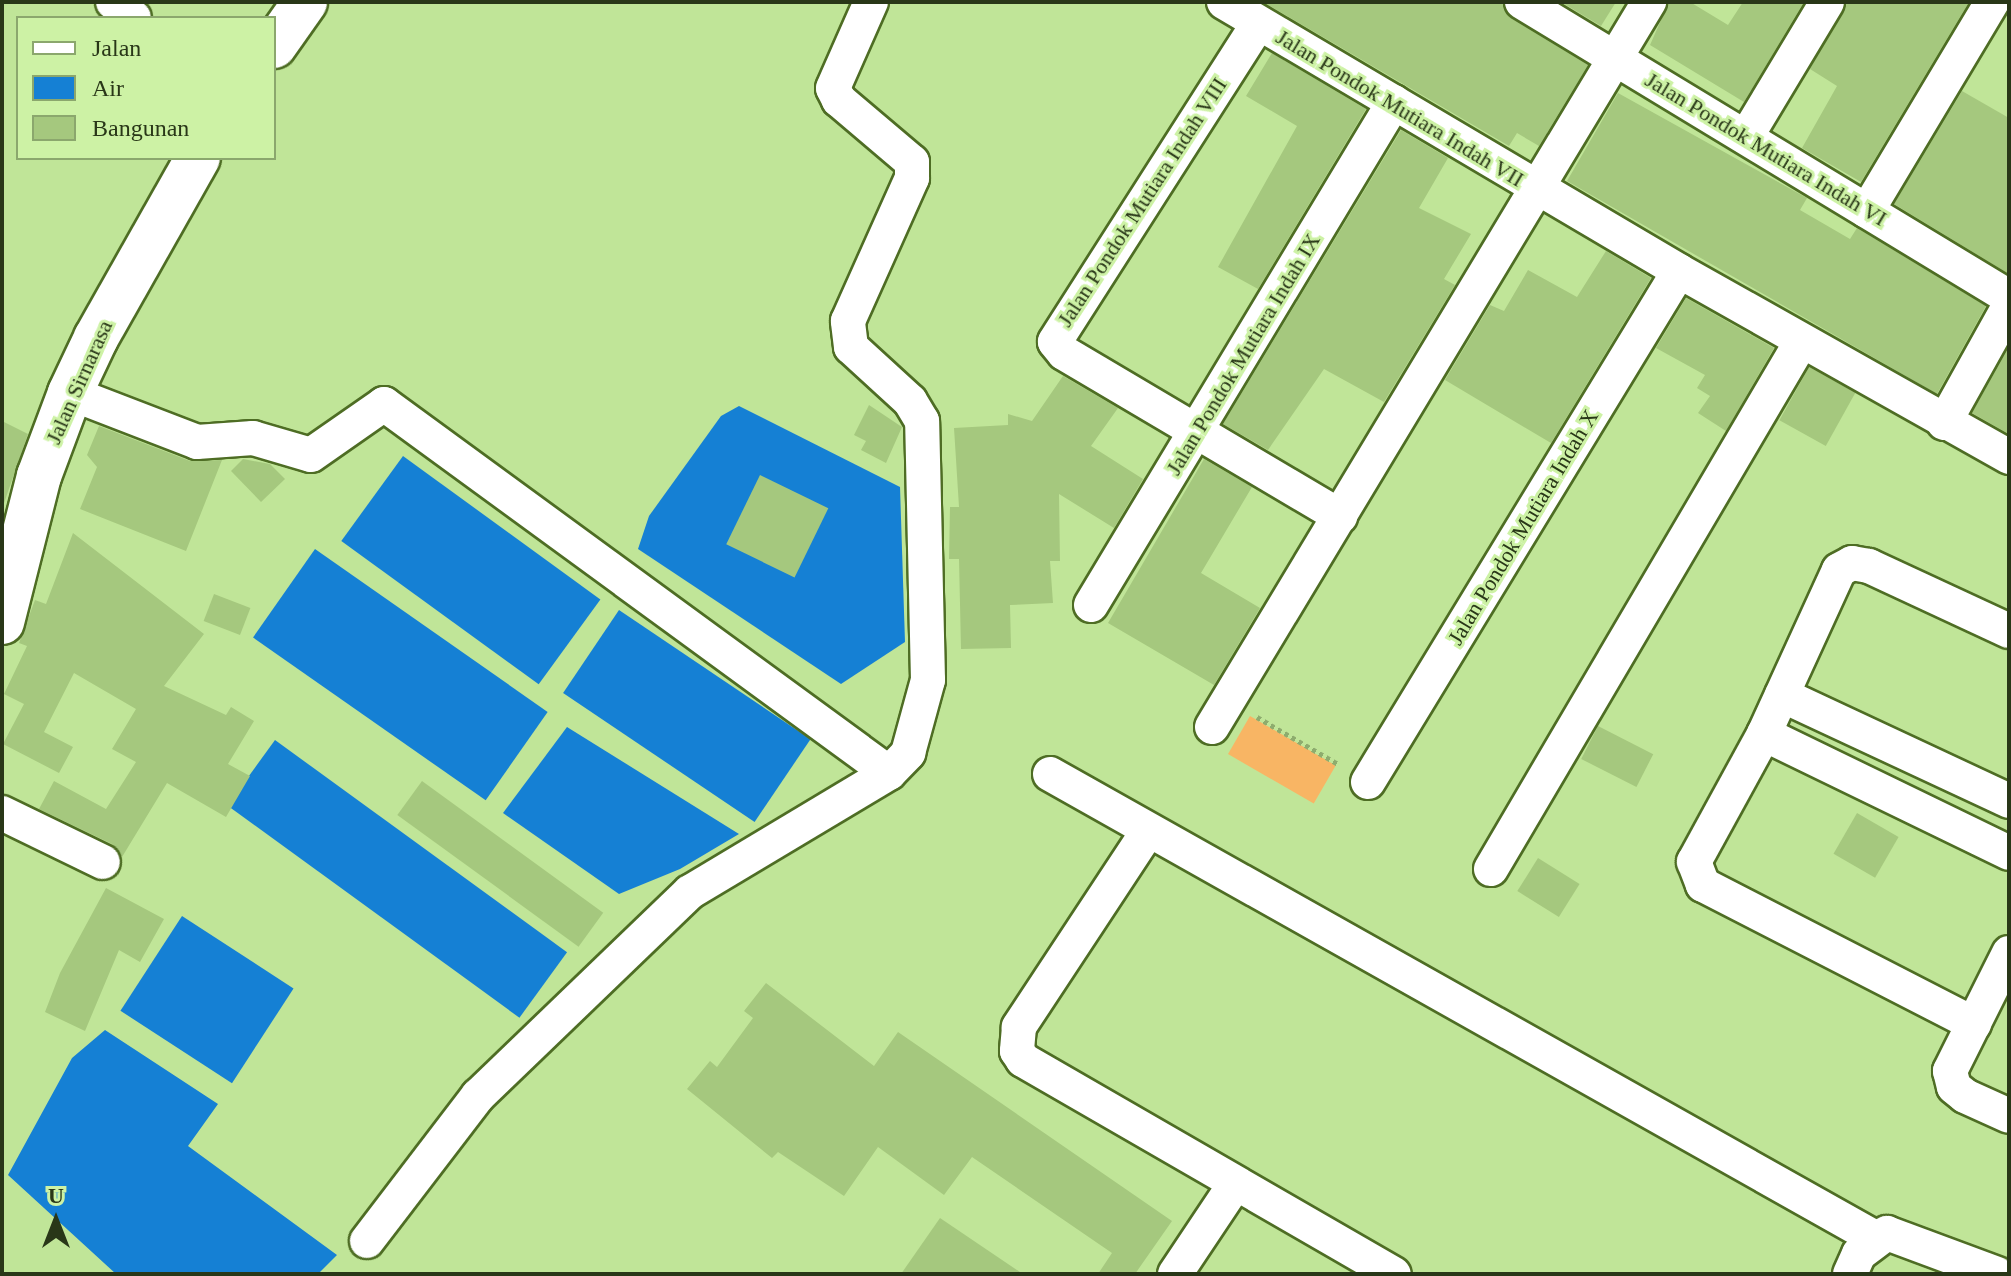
<!DOCTYPE html>
<html>
<head>
<meta charset="utf-8">
<style>
	body { margin:0 }
	#map { position:relative; width:2011px; height:1276px; overflow:hidden; background:#c0e598; font-family:Georgia,serif }
	div>[style] { position:absolute }
	.green>* { inset:0; background:#f8b564; transform-origin:0 0 }
	.water>* { inset:0; background:#1580d4; transform-origin:0 0 }
	.building>* { inset:0; background:#a5c87e; transform-origin:0 0 }
	.path>* { height:5px; margin-top:-2.5px; transform-origin:0; background:repeating-linear-gradient(90deg,#8eac6e 0 4px,transparent 0 8px) }
	.roads { filter:drop-shadow(2px 0 #4e6d24) drop-shadow(-2px 0 #4e6d24) drop-shadow(0 2px #4e6d24) drop-shadow(0 -2px #4e6d24) }
	.minor>* { height:34px; margin:-17px; padding:0 17px; transform-origin:17px; border-radius:17px; background:#fff }
	.tertiary>* { height:44px; margin:-22px; padding:0 22px; transform-origin:22px; border-radius:22px; background:#fff }
	span { translate:-50% -50%; white-space:nowrap; text-align:center; line-height:1.15; -webkit-text-stroke:6px #cdf2a5; paint-order:stroke }
	.street-label { font-size:22px; color:#293718 }
	.frame { position:absolute; inset:0; border:4px solid #293718; pointer-events:none }
	.legend { position:absolute; left:16px; top:16px; width:260px; height:144px; box-sizing:border-box; background:#cdf2a5; border:2px solid #8ba76d; margin:0; padding:10px 14px; list-style:none; font-size:24px; color:#293718 }
	.legend li { display:flex; align-items:center; gap:16px; height:40px }
	.legend b { width:40px; border:2px solid #8ba76d }
	.north { position:absolute; left:16px; top:1180px; width:80px; height:80px; -webkit-text-stroke:6px #cdf2a5; paint-order:stroke; rotate:0deg; font-size:22px; font-weight:700; line-height:32px; text-align:center; color:#293718 }
	.north::after { content:''; display:block; margin:auto; width:28px; height:36px; background:#293718; clip-path:polygon(50% 0,100% 100%,50% 72%,0 100%) }
</style>
</head>
<body>
<div id="map">
	<div class="green">
		<div style="left:1250px;top:716px;width:99px;height:44px;rotate:30deg"></div>
	</div>
	<div class="water">
		<div style="clip-path:polygon(739px 406px,900px 487px,905px 642px,841px 684px,638px 549px,649px 516px,721px 416px)"></div>
		<div style="left:403px;top:456px;width:244px;height:105px;rotate:36deg"></div>
		<div style="left:315px;top:549px;width:284px;height:108px;rotate:35deg"></div>
		<div style="left:619px;top:610px;width:231px;height:100px;rotate:34deg"></div>
		<div style="clip-path:polygon(567px 727px,739px 834px,680px 869px,619px 894px,503px 813px)"></div>
		<div style="left:275px;top:740px;width:361px;height:81px;rotate:36deg"></div>
		<div style="left:182px;top:916px;width:133px;height:113px;rotate:33deg"></div>
		<div style="clip-path:polygon(105px 1030px,218px 1104px,188px 1146px,337px 1255px,318px 1274px,116px 1274px,8px 1175px,72px 1058px)"></div>
	</div>
	<div class="building">
		<div style="clip-path:polygon(1263px 2px,1502px 2px,1512px 19px,1588px 65px,1539px 146px,1517px 133px,1509px 146px)"></div>
		<div style="clip-path:polygon(1561px 2px,1616px 2px,1601px 26px)"></div>
		<div style="clip-path:polygon(1669px 2px,1690px 2px,1728px 25px,1743px 2px,1804px 2px,1744px 102px,1650px 45px)"></div>
		<div style="clip-path:polygon(1847px 2px,1969px 2px,1861px 182px,1802px 148px,1837px 86px,1810px 69px)"></div>
		<div style="clip-path:polygon(1272px 53px,1366px 109px,1258px 289px,1218px 267px,1297px 126px,1246px 96px)"></div>
		<div style="clip-path:polygon(1962px 91px,2009px 118px,2009px 274px,1894px 204px)"></div>
		<div style="clip-path:polygon(1618px 93px,1807px 198px,1800px 210px,1850px 239px,1857px 228px,1986px 306px,1937px 394px,1567px 181px)"></div>
		<div style="clip-path:polygon(1401px 130px,1448px 158px,1419px 208px,1471px 234px,1444px 279px,1455px 285px,1384px 402px,1324px 369px,1268px 450px,1223px 424px)"></div>
		<div style="clip-path:polygon(1606px 251px,1651px 278px,1551px 443px,1445px 380px,1490px 305px,1504px 311px,1528px 270px,1577px 297px)"></div>
		<div style="clip-path:polygon(1686px 298px,1774px 348px,1726px 431px,1698px 413px,1710px 396px,1697px 388px,1705px 375px,1656px 348px)"></div>
		<div style="clip-path:polygon(2009px 347px,2009px 434px,1972px 413px)"></div>
		<div style="left:1809px;top:367px;width:53px;height:61px;rotate:29deg"></div>
		<div style="clip-path:polygon(1063px 376px,1118px 408px,1091px 446px,1143px 479px,1114px 528px,1059px 494px,1060px 561px,1050px 561px,1053px 603px,1010px 605px,1011px 648px,961px 649px,959px 559px,949px 559px,950px 507px,959px 507px,954px 428px,1008px 425px,1008px 414px,1032px 421px)"></div>
		<div style="clip-path:polygon(869px 405px,902px 427px,886px 463px,861px 450px,866px 441px,854px 435px)"></div>
		<div style="clip-path:polygon(2px 421px,28px 434px,2px 509px)"></div>
		<div style="clip-path:polygon(99px 426px,190px 461px,222px 460px,186px 551px,80px 509px,97px 467px,87px 455px)"></div>
		<div style="clip-path:polygon(243px 459px,270px 464px,285px 479px,261px 502px,231px 471px)"></div>
		<div style="clip-path:polygon(1204px 459px,1252px 487px,1201px 573px,1260px 608px,1214px 685px,1108px 623px)"></div>
		<div style="left:760px;top:475px;width:76px;height:77px;rotate:26deg"></div>
		<div style="clip-path:polygon(73px 533px,204px 634px,164px 686px,226px 715px,231px 707px,254px 721px,228px 764px,250px 776px,226px 817px,167px 783px,122px 857px,112px 844px,39px 809px,54px 781px,106px 809px,136px 762px,112px 749px,136px 709px,74px 673px,44px 732px,73px 747px,59px 773px,3px 744px,24px 704px,4px 694px,27px 646px,19px 643px,35px 600px,46px 604px)"></div>
		<div style="left:214px;top:594px;width:39px;height:29px;rotate:21deg"></div>
		<div style="left:1598px;top:726px;width:62px;height:37px;rotate:27deg"></div>
		<div style="left:422px;top:781px;width:224px;height:42px;rotate:36deg"></div>
		<div style="left:1857px;top:813px;width:48px;height:47px;rotate:30deg"></div>
		<div style="left:1538px;top:858px;width:49px;height:39px;rotate:32deg"></div>
		<div style="clip-path:polygon(106px 888px,164px 919px,140px 962px,119px 950px,85px 1031px,45px 1012px,60px 973px)"></div>
		<div style="clip-path:polygon(766px 983px,874px 1066px,898px 1032px,1172px 1221px,1135px 1274px,1098px 1274px,1112px 1253px,972px 1157px,944px 1195px,878px 1147px,844px 1196px,778px 1152px,772px 1158px,687px 1089px,710px 1061px,717px 1067px,753px 1018px,744px 1011px)"></div>
		<div style="clip-path:polygon(940px 1218px,1023px 1274px,901px 1274px)"></div>
	</div>
	<div class="path">
		<div style="left:1257px;top:717px;width:94px;rotate:30.1deg"></div>
	</div>
	<div class="roads">
		<div class="minor">
			<div style="left:113px;top:2px;width:26px;rotate:37deg"></div>
			<div style="left:1224px;top:2px;width:529px;rotate:30.59deg"></div>
			<div style="left:1679px;top:271px;width:379px;rotate:29.4deg"></div>
			<div style="left:1522px;top:2px;width:569px;rotate:31.21deg"></div>
			<div style="left:1258px;top:24px;width:377px;rotate:122.6deg"></div>
			<div style="left:1055px;top:342px;width:14px;rotate:51deg"></div>
			<div style="left:1064px;top:353px;width:321px;rotate:30.6deg"></div>
			<div style="left:1746px;top:137px;width:157px;rotate:-59deg"></div>
			<div style="left:1867px;top:211px;width:244px;rotate:-59.1deg"></div>
			<div style="left:70px;top:393px;width:136px;rotate:21.1deg"></div>
			<div style="left:197px;top:442px;width:56px;rotate:-4.1deg"></div>
			<div style="left:253px;top:438px;width:60px;rotate:16.3deg"></div>
			<div style="left:311px;top:455px;width:89px;rotate:-34.9deg"></div>
			<div style="left:384px;top:404px;width:625px;rotate:36.16deg"></div>
			<div style="left:889px;top:773px;width:28px;rotate:-46deg"></div>
			<div style="left:908px;top:753px;width:76px;rotate:-74.7deg"></div>
			<div style="left:928px;top:680px;width:259px;rotate:-91.3deg"></div>
			<div style="left:922px;top:421px;width:23px;rotate:-121deg"></div>
			<div style="left:910px;top:401px;width:80px;rotate:-137.5deg"></div>
			<div style="left:851px;top:347px;width:26px;rotate:-97deg"></div>
			<div style="left:848px;top:321px;width:157px;rotate:-65.9deg"></div>
			<div style="left:912px;top:178px;width:16px;rotate:-90deg"></div>
			<div style="left:912px;top:162px;width:96px;rotate:-139.7deg"></div>
			<div style="left:839px;top:100px;width:13px;rotate:-117deg"></div>
			<div style="left:833px;top:88px;width:94px;rotate:-66.2deg"></div>
			<div style="left:1944px;top:423px;width:134px;rotate:-60.9deg"></div>
			<div style="left:1091px;top:605px;width:587px;rotate:-58.94deg"></div>
			<div style="left:1782px;top:695px;width:251px;rotate:25deg"></div>
			<div style="left:1212px;top:727px;width:847px;rotate:-58.92deg"></div>
			<div style="left:1764px;top:734px;width:272px;rotate:25.9deg"></div>
			<div style="left:1050px;top:774px;width:947px;rotate:29.35deg"></div>
			<div style="left:1368px;top:782px;width:598px;rotate:-58.67deg"></div>
			<div style="left:2px;top:813px;width:112px;rotate:25.9deg"></div>
			<div style="left:1148px;top:831px;width:235px;rotate:123.4deg"></div>
			<div style="left:1019px;top:1027px;width:24px;rotate:95deg"></div>
			<div style="left:1017px;top:1051px;width:11px;rotate:56deg"></div>
			<div style="left:1023px;top:1060px;width:428px;rotate:30deg"></div>
			<div style="left:1491px;top:869px;width:611px;rotate:-59.53deg"></div>
			<div style="left:2009px;top:953px;width:132px;rotate:116.6deg"></div>
			<div style="left:1950px;top:1071px;width:16px;rotate:76deg"></div>
			<div style="left:1954px;top:1087px;width:14px;rotate:39deg"></div>
			<div style="left:1965px;top:1096px;width:48px;rotate:24.4deg"></div>
			<div style="left:1974px;top:1024px;width:305px;rotate:-152.8deg"></div>
			<div style="left:1703px;top:885px;width:25px;rotate:-111deg"></div>
			<div style="left:1694px;top:862px;width:146px;rotate:-61.3deg"></div>
			<div style="left:1764px;top:734px;width:180px;rotate:-65.4deg"></div>
			<div style="left:1839px;top:570px;width:15px;rotate:-28deg"></div>
			<div style="left:1852px;top:563px;width:17px;rotate:10deg"></div>
			<div style="left:1869px;top:566px;width:154px;rotate:24.9deg"></div>
			<div style="left:367px;top:1241px;width:183px;rotate:-52.6deg"></div>
			<div style="left:478px;top:1096px;width:294px;rotate:-43.9deg"></div>
			<div style="left:690px;top:892px;width:232px;rotate:-30.9deg"></div>
			<div style="left:1175px;top:1274px;width:108px;rotate:-56.3deg"></div>
			<div style="left:1850px;top:1274px;width:22px;rotate:-66deg"></div>
			<div style="left:1859px;top:1254px;width:35px;rotate:-37deg"></div>
			<div style="left:1887px;top:1233px;width:117px;rotate:20.4deg"></div>
		</div>
		<div class="tertiary">
			<div style="left:274px;top:46px;width:54px;rotate:-54.8deg"></div>
			<div style="left:2px;top:622px;width:151px;rotate:-75.8deg"></div>
			<div style="left:39px;top:476px;width:89px;rotate:-69.5deg"></div>
			<div style="left:70px;top:393px;width:61px;rotate:-64.7deg"></div>
			<div style="left:96px;top:338px;width:207px;rotate:-60.5deg"></div>
		</div>
	</div>
	<div class="street-label">
		<span style="left:1400px;top:108px;rotate:31deg">Jalan Pondok Mutiara Indah VII</span>
		<span style="left:1766px;top:149px;rotate:31deg">Jalan Pondok Mutiara Indah VI</span>
		<span style="left:1142px;top:202px;rotate:-57deg">Jalan Pondok Mutiara Indah VIII</span>
		<span style="left:1243px;top:354px;rotate:-59deg">Jalan Pondok Mutiara Indah IX</span>
		<span style="left:79px;top:382px;rotate:-66deg">Jalan Sirnarasa</span>
		<span style="left:1523px;top:527px;rotate:-59deg">Jalan Pondok Mutiara Indah X</span>
	</div>
	<div class="frame"></div>
	<ul class="legend">
	<li><b style="height:10px;background:#fff"></b>Jalan</li>
	<li><b style="height:22px;background:#1580d4"></b>Air</li>
	<li><b style="height:22px;background:#a5c87e"></b>Bangunan</li>
	</ul>
	<div class="north">U</div>
</div>
</body>
</html>
